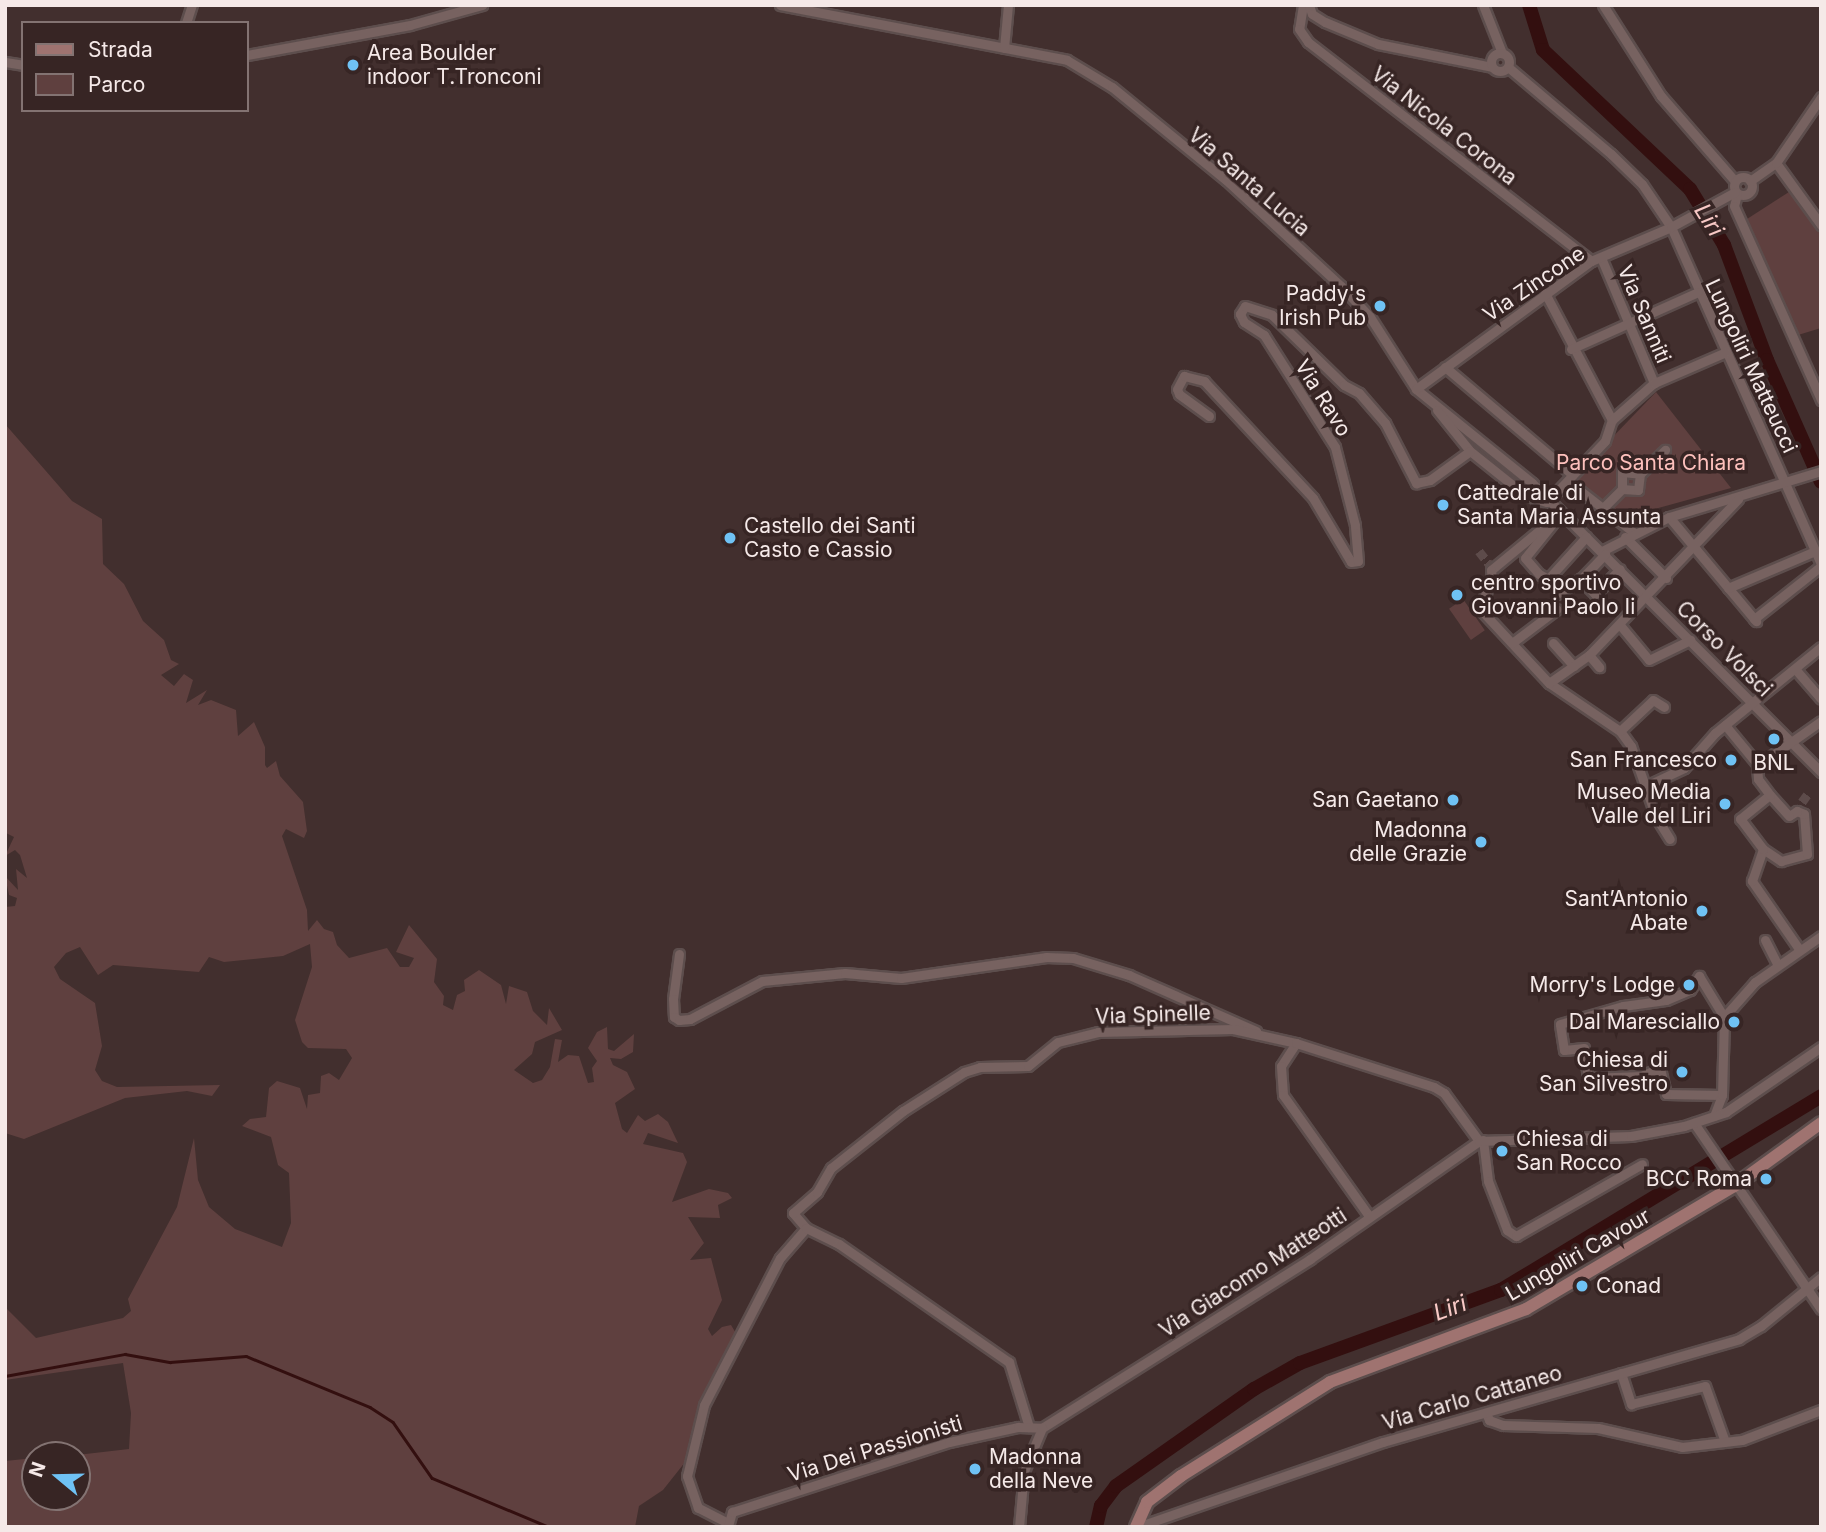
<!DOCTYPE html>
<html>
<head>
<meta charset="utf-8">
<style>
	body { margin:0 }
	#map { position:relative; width:1826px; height:1532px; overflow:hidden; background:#422f2e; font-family:Inter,sans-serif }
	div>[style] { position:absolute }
	.green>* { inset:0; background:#5f403f; transform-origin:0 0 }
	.stream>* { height:2.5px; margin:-1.25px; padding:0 1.25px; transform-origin:1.25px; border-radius:1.25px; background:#330f0f }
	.river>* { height:14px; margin:-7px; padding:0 7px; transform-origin:7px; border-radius:7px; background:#330f0f }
	.street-tunnel>* { height:9px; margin-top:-4.5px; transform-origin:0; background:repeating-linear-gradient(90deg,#5d4b4a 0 9px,transparent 0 13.5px) }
	.roads { filter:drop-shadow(2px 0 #5d4e4d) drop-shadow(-2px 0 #5d4e4d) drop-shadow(0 2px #5d4e4d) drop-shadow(0 -2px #5d4e4d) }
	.street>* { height:9px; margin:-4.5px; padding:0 4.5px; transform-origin:4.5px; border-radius:4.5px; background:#776260 }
	.street>.ring { margin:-4.5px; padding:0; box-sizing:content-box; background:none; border:9px solid #776260; border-radius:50% }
	.secondary>* { height:12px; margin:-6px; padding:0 6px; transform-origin:6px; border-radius:6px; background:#9f7370 }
	.dots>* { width:19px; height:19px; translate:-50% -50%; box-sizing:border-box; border:4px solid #372524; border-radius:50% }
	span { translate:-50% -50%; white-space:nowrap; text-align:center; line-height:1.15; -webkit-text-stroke:7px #372524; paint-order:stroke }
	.poi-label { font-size:21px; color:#f5e9e8 }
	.left { translate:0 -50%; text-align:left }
	.right { translate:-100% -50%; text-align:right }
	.street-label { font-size:21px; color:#f5e9e8 }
	.park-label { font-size:21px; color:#fdc0bc }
	.water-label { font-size:23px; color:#f8c9c6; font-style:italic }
	.frame { position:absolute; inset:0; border:7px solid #f5e9e8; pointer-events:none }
	.legend { position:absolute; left:21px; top:21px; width:228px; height:91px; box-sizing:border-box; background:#372524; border:2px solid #837372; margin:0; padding:9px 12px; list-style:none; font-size:21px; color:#f5e9e8 }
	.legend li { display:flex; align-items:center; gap:14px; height:35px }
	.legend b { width:35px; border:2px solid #837372 }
	.north { position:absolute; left:21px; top:1441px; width:70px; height:70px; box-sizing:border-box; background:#372524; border:2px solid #837372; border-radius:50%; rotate:289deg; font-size:19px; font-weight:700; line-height:28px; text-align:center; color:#f5e9e8 }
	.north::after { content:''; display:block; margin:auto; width:24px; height:32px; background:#6fc2f4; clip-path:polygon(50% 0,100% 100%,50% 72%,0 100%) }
</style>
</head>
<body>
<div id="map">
	<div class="green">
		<div style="clip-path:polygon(1789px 192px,1821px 233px,1821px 328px,1798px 335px,1747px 219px)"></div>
		<div style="clip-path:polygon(1656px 392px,1731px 488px,1622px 518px,1579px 482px,1579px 472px)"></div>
		<div style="clip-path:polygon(5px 424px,72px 501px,102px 519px,103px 564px,124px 584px,143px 621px,164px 640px,171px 660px,179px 664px,161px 675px,174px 686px,184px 674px,193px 680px,186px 703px,207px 690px,198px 705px,211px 700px,236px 710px,238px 736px,254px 722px,265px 747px,265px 765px,267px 768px,276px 761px,280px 776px,303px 802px,307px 831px,304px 838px,286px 829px,282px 836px,307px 910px,308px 931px,317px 920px,324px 929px,333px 932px,337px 945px,349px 958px,387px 948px,400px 967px,409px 967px,414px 958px,396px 952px,409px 925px,437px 959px,434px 982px,444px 996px,443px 1005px,453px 1010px,457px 995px,465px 991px,464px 980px,479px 970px,501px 985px,506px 1004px,509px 986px,527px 992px,533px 1011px,547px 1025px,549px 1008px,562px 1030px,535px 1042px,532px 1054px,514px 1070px,533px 1083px,542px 1080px,550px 1067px,555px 1039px,562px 1040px,558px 1062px,568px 1055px,579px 1056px,588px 1083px,594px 1082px,592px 1068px,597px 1061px,588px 1048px,597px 1032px,607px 1027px,608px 1049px,614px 1051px,634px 1034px,633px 1052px,621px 1059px,610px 1058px,613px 1065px,627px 1072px,635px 1089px,615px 1103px,622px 1129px,627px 1133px,638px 1115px,645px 1121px,658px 1114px,668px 1122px,678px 1143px,648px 1133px,643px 1144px,683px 1153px,687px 1162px,672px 1202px,709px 1189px,728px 1193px,732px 1198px,718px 1205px,720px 1218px,688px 1217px,704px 1243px,690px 1260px,711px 1258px,722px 1300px,708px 1329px,712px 1336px,722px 1327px,731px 1325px,737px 1335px,704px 1398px,686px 1461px,663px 1490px,639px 1506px,635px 1527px,5px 1527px,5px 1461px,35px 1458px,35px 1497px,77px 1497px,77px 1455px,129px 1449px,131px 1413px,123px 1363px,5px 1380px,5px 1307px,36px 1338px,123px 1318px,131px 1311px,128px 1299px,177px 1207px,194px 1138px,198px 1180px,209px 1207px,235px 1229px,282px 1247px,291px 1223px,289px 1173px,278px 1165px,271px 1137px,242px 1126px,250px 1119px,266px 1117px,269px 1088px,277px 1081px,300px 1088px,307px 1109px,308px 1095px,320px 1093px,321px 1076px,329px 1073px,339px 1080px,352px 1058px,346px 1049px,308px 1048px,302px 1042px,295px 1020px,312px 967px,310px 944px,283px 956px,224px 962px,209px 957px,199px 972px,113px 965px,98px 975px,80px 947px,66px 953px,54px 967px,60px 979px,95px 1003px,102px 1046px,95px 1070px,102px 1081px,117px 1087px,220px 1085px,212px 1096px,187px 1091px,125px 1098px,24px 1139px,5px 1133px,5px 907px,15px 906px,17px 898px,9px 895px,5px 876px,18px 890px,16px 869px,27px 878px,20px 855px,15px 850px,5px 856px,14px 837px,6px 833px,5px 826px)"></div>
		<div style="left:1463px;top:599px;width:38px;height:17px;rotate:55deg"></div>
	</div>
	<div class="stream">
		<div style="left:5px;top:1376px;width:122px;rotate:-10.4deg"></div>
		<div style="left:125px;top:1354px;width:46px;rotate:10.1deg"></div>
		<div style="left:170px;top:1362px;width:76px;rotate:-4.5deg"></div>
		<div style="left:246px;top:1356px;width:134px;rotate:22.4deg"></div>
		<div style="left:370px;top:1407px;width:27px;rotate:33deg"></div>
		<div style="left:393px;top:1422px;width:68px;rotate:55.1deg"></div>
		<div style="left:432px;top:1478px;width:127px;rotate:22.7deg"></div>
	</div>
	<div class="river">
		<div style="left:1529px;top:5px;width:47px;rotate:72.7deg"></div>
		<div style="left:1543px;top:50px;width:202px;rotate:43.4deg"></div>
		<div style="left:1690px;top:189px;width:66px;rotate:58.7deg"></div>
		<div style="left:1724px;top:245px;width:123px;rotate:69.5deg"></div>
		<div style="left:1767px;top:360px;width:133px;rotate:66.1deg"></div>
		<div style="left:1096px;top:1527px;width:22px;rotate:-77deg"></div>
		<div style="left:1101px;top:1506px;width:25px;rotate:-53deg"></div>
		<div style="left:1116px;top:1486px;width:169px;rotate:-35.1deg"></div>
		<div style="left:1254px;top:1389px;width:53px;rotate:-29.5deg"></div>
		<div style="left:1300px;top:1363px;width:214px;rotate:-20deg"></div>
		<div style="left:1501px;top:1290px;width:374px;rotate:-31.2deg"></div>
	</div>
	<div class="street-tunnel">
		<div style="left:1479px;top:551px;width:23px;rotate:52deg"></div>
		<div style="left:1802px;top:802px;width:9px;rotate:-54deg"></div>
	</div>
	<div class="roads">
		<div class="street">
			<div style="left:780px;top:5px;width:292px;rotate:10.8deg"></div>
			<div style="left:1067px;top:60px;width:52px;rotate:31deg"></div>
			<div style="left:1112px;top:87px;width:147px;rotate:39.2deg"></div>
			<div style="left:1226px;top:180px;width:156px;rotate:42.7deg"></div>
			<div style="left:1341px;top:286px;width:42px;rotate:46.9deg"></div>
			<div style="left:1370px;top:317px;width:85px;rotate:57.4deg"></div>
			<div style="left:1416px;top:389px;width:149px;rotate:39deg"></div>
			<div style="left:1532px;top:483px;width:409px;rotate:45deg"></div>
			<div style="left:1303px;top:5px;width:24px;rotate:99deg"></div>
			<div style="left:1299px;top:29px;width:16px;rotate:55deg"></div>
			<div style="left:1308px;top:42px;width:358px;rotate:37.7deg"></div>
			<div style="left:1309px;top:5px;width:9px;rotate:72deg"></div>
			<div style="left:1312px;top:14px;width:15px;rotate:32deg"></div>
			<div style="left:1325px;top:22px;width:57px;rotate:22.5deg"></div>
			<div style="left:1378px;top:44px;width:116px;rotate:11.4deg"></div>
			<div style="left:1483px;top:5px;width:52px;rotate:68.4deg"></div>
			<div style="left:1603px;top:5px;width:108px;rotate:57.5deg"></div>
			<div style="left:1661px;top:96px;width:113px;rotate:49deg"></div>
			<div style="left:186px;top:23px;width:19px;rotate:-72deg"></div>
			<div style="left:1004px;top:48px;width:43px;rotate:-84.7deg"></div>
			<div class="ring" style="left:1491px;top:53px;width:9px;height:9px"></div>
			<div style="left:247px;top:55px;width:166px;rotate:-10.4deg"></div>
			<div style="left:410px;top:25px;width:75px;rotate:-15.5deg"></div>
			<div style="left:5px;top:62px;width:18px;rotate:9deg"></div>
			<div style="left:1508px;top:67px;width:135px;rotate:40.2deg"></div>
			<div style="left:1611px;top:154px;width:43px;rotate:44.1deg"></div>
			<div style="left:1642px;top:184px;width:52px;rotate:56deg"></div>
			<div style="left:1671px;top:227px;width:369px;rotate:66deg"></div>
			<div style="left:1776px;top:163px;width:77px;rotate:54deg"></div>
			<div class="ring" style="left:1734px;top:177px;width:9px;height:9px"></div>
			<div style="left:1750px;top:181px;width:32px;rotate:-35deg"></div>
			<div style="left:1776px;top:163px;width:80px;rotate:-55.7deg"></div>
			<div style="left:1737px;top:194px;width:12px;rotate:104deg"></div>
			<div style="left:1734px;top:206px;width:213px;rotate:65.8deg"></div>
			<div style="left:1602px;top:260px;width:134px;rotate:67.1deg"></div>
			<div style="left:1545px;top:293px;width:144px;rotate:62.2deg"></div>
			<div style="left:1571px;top:349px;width:139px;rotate:-24.2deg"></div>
			<div style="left:1445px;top:367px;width:167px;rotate:40.2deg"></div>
			<div style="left:1416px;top:389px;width:217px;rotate:-36.2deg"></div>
			<div style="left:1591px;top:261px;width:87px;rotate:-23deg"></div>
			<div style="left:1671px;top:227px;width:73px;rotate:-28.7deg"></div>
			<div style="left:1437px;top:410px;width:53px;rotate:51.2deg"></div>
			<div style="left:1470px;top:451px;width:70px;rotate:38.7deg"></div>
			<div style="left:1525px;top:495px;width:23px;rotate:18deg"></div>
			<div style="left:1209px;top:416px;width:37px;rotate:-144deg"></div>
			<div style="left:1179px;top:394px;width:5px;rotate:-112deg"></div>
			<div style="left:1177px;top:389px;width:15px;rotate:-62deg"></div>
			<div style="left:1184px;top:376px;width:21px;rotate:14deg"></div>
			<div style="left:1204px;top:381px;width:160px;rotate:47deg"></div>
			<div style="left:1313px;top:498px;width:74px;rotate:59.3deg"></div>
			<div style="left:1351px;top:562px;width:7px;rotate:-8deg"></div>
			<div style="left:1358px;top:561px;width:36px;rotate:-95deg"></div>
			<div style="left:1355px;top:525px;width:81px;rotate:-104.4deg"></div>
			<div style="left:1335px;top:447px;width:133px;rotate:-122.4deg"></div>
			<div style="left:1264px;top:335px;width:24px;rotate:-147deg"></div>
			<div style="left:1244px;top:322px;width:9px;rotate:-117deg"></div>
			<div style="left:1240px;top:314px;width:9px;rotate:-58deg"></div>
			<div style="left:1245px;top:306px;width:28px;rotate:18deg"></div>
			<div style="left:1272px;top:315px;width:100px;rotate:44.2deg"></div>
			<div style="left:1344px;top:385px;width:17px;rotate:28deg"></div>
			<div style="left:1359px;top:393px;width:40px;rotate:49deg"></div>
			<div style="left:1385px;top:423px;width:68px;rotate:62.7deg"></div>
			<div style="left:1416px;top:483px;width:14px;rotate:-12deg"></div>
			<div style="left:1430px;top:480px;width:49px;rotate:-35.9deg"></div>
			<div style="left:1568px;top:481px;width:83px;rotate:38.1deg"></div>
			<div style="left:1622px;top:489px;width:16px;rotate:4deg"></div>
			<div style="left:1638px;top:490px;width:16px;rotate:-83deg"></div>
			<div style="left:1640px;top:474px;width:35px;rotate:-44deg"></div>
			<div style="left:1547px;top:502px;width:84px;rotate:-46.4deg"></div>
			<div style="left:1605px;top:441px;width:22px;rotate:-72deg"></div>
			<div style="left:1612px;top:420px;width:56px;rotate:-41.4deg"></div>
			<div style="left:1654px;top:383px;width:78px;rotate:-23.3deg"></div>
			<div style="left:1603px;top:508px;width:27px;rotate:-45deg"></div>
			<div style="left:1622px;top:489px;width:17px;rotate:-90deg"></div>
			<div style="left:1622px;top:472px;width:18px;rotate:6deg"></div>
			<div style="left:1559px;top:514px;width:88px;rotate:140.5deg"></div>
			<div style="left:1491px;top:570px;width:9px;rotate:84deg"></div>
			<div style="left:1492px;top:579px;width:32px;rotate:114deg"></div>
			<div style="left:1479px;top:608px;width:103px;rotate:47deg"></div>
			<div style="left:1549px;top:683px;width:86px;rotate:34.1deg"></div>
			<div style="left:1620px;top:731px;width:19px;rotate:54deg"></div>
			<div style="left:1631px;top:746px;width:75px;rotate:70.6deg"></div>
			<div style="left:1656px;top:817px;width:26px;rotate:58deg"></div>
			<div style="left:1669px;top:517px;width:136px;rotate:50.1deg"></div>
			<div style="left:1557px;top:518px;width:51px;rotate:128.7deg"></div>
			<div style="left:1525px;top:558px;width:21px;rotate:49deg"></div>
			<div style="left:1539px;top:574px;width:10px;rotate:29deg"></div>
			<div style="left:1548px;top:579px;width:57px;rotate:-47.9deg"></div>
			<div style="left:1625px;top:537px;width:58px;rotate:45deg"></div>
			<div style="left:1602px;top:551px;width:75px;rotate:-26.9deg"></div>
			<div style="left:1669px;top:517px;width:159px;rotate:-16.8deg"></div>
			<div style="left:1580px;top:579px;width:21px;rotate:45deg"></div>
			<div style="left:1595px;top:594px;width:35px;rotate:-45deg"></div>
			<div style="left:1728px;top:588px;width:95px;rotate:-23deg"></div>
			<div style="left:1557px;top:594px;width:31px;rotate:-33deg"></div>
			<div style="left:1583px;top:577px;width:32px;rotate:-46deg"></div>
			<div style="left:1754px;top:619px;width:85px;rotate:-38.3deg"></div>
			<div style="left:1620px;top:625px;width:45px;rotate:50.4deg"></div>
			<div style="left:1649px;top:660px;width:46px;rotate:-26deg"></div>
			<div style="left:1512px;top:643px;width:56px;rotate:-37.1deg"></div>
			<div style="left:1553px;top:643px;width:31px;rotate:48deg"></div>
			<div style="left:1589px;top:655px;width:16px;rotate:50deg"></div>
			<div style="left:1796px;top:670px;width:38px;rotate:49deg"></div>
			<div style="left:1549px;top:683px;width:49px;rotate:-35deg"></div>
			<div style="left:1589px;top:655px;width:216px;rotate:-46.3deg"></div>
			<div style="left:1725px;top:725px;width:52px;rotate:50.5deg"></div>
			<div style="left:1620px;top:731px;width:45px;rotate:-43.2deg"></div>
			<div style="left:1653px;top:700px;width:13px;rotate:32deg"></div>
			<div style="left:1644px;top:787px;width:44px;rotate:-25.4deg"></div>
			<div style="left:1684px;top:768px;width:47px;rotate:-48.5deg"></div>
			<div style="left:1715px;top:733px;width:136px;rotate:-39.1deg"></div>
			<div style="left:1763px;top:849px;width:22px;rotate:34deg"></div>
			<div style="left:1781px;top:861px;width:27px;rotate:-15deg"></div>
			<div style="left:1807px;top:854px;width:40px;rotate:-94.3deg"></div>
			<div style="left:1804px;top:814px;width:8px;rotate:-157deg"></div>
			<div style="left:1797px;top:811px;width:9px;rotate:148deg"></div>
			<div style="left:1789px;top:816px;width:28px;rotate:-132deg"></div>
			<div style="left:1765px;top:940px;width:28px;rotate:63deg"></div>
			<div style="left:1799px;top:949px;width:83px;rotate:-124.7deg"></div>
			<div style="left:1752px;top:881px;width:34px;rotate:-71deg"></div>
			<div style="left:1763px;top:849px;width:38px;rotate:-127deg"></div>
			<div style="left:1740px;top:819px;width:38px;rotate:-39deg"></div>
			<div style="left:1770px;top:795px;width:20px;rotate:-127deg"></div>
			<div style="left:1758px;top:779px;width:13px;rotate:-94deg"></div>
			<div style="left:1757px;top:766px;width:78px;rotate:-35.1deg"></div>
			<div style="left:679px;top:954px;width:45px;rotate:97.6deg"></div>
			<div style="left:673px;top:999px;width:18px;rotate:87deg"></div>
			<div style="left:674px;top:1017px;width:6px;rotate:31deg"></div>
			<div style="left:679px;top:1020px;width:11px;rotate:-5deg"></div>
			<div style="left:690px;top:1019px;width:81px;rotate:-27.8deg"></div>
			<div style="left:762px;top:981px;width:83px;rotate:-5.5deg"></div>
			<div style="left:845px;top:973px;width:56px;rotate:5.1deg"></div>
			<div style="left:901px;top:978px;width:147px;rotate:-8.2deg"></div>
			<div style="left:1046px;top:957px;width:27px;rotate:2deg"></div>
			<div style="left:1073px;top:958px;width:59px;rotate:16.9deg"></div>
			<div style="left:1129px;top:975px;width:139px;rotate:23.8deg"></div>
			<div style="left:1296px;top:1043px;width:27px;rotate:123deg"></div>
			<div style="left:1281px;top:1066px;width:29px;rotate:86deg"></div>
			<div style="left:1283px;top:1095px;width:148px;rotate:54.6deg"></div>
			<div style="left:1722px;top:1095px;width:56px;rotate:-179deg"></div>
			<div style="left:1666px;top:1094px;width:27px;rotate:-103deg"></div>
			<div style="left:1660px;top:1068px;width:21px;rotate:157deg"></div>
			<div style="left:1641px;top:1076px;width:53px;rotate:177.8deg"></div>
			<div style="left:1588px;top:1078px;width:30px;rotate:-98deg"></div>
			<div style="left:1584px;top:1048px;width:20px;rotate:174deg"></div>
			<div style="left:1564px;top:1050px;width:26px;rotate:-99deg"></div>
			<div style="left:1560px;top:1024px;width:66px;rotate:-15.9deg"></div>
			<div style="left:1623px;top:1006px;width:43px;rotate:-7.9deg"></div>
			<div style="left:1666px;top:1000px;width:26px;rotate:-23deg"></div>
			<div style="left:1690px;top:990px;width:17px;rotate:-57deg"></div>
			<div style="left:1699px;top:976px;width:48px;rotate:58.6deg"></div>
			<div style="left:1714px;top:1116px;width:22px;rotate:-69deg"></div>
			<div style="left:1722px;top:1095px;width:78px;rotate:-88.5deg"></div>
			<div style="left:1724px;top:1017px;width:47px;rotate:-48.5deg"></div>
			<div style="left:1755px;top:982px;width:80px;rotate:-34.9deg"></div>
			<div style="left:1694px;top:1123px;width:225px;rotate:55.7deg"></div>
			<div style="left:1483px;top:1140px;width:41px;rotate:83deg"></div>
			<div style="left:1488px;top:1181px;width:53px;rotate:68.8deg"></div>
			<div style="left:1507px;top:1230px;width:11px;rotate:34deg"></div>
			<div style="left:1516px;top:1236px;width:145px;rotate:-29.7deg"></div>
			<div style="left:806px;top:1228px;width:20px;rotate:-131deg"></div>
			<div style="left:793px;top:1213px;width:32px;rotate:-41deg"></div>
			<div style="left:817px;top:1192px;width:28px;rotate:-60deg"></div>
			<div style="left:831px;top:1168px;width:92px;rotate:-38.4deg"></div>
			<div style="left:903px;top:1111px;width:72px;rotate:-32.6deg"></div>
			<div style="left:964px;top:1072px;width:17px;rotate:-17deg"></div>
			<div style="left:980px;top:1067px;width:48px;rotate:-1.2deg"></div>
			<div style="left:1028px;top:1066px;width:38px;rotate:-39deg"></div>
			<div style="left:1058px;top:1042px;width:41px;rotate:-14deg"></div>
			<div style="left:1098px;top:1032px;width:135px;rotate:-1.3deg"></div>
			<div style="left:1233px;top:1029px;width:65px;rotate:12.5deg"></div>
			<div style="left:1296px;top:1043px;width:145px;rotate:17.7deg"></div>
			<div style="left:1434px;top:1087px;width:12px;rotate:31deg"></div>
			<div style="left:1444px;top:1093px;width:59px;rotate:53.9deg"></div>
			<div style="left:1621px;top:1373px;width:33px;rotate:72deg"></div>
			<div style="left:1631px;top:1404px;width:76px;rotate:-13.7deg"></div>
			<div style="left:1705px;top:1386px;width:59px;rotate:70.3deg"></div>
			<div style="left:1486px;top:1413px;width:8px;rotate:67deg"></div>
			<div style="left:1489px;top:1420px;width:15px;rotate:20deg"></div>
			<div style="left:1503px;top:1425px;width:95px;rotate:1.8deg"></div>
			<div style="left:1598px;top:1428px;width:86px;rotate:12.7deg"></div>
			<div style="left:1682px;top:1447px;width:60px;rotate:-6.7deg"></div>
			<div style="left:1742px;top:1440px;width:85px;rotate:-20.8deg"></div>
			<div style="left:1042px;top:1428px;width:317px;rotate:-32.2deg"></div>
			<div style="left:1310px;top:1259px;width:206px;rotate:-34.9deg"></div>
			<div style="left:1479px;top:1141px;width:152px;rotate:-1.9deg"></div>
			<div style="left:1631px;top:1136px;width:54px;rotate:-10.7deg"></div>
			<div style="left:1684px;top:1126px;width:44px;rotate:-18.4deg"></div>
			<div style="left:1726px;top:1112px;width:115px;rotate:-34.4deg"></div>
			<div style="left:728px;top:1523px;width:34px;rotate:-153deg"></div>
			<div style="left:698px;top:1508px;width:34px;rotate:-109deg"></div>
			<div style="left:687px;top:1476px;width:73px;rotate:-76.5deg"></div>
			<div style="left:704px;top:1405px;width:165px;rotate:-62.7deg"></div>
			<div style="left:780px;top:1258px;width:40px;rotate:-49deg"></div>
			<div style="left:806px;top:1228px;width:37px;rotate:26deg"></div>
			<div style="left:839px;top:1244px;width:207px;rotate:34.8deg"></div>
			<div style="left:1009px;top:1362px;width:68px;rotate:72.9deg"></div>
			<div style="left:728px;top:1526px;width:15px;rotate:-74deg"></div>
			<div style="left:732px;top:1512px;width:228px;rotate:-17.9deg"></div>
			<div style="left:949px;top:1442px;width:71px;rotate:-12.3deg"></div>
			<div style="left:1018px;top:1427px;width:24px;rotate:2deg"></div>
			<div style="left:1019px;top:1527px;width:56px;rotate:-84.9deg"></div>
			<div style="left:1024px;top:1471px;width:47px;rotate:-67.3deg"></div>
			<div style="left:1137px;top:1527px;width:260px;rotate:-19.1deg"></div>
			<div style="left:1383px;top:1442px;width:371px;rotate:-16.1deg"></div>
			<div style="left:1739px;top:1339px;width:26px;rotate:-31deg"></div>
			<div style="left:1761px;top:1326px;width:77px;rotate:-39.2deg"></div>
		</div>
		<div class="secondary">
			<div style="left:1136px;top:1527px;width:27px;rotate:-66deg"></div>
			<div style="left:1147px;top:1502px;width:43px;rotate:-37.4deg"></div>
			<div style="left:1181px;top:1476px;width:176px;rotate:-32.2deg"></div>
			<div style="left:1330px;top:1382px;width:209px;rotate:-20.4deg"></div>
			<div style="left:1526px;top:1309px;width:242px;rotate:-30.6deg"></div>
			<div style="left:1734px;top:1186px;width:107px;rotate:-35.9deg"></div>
		</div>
	</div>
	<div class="dots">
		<div style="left:353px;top:65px;background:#6fc2f4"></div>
		<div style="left:1380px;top:306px;background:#6fc2f4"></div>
		<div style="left:1443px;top:505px;background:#6fc2f4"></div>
		<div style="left:730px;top:538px;background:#6fc2f4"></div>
		<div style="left:1457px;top:595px;background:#6fc2f4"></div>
		<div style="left:1774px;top:739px;background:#6fc2f4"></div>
		<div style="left:1731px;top:760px;background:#6fc2f4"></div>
		<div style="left:1453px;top:800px;background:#6fc2f4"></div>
		<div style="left:1725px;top:804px;background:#6fc2f4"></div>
		<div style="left:1481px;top:842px;background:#6fc2f4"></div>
		<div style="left:1702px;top:911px;background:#6fc2f4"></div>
		<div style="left:1689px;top:985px;background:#6fc2f4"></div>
		<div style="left:1734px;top:1022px;background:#6fc2f4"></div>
		<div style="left:1682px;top:1072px;background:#6fc2f4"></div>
		<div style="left:1502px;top:1151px;background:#6fc2f4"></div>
		<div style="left:1766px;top:1179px;background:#6fc2f4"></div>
		<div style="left:1582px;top:1286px;background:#6fc2f4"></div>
		<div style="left:975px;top:1469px;background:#6fc2f4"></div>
	</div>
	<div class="poi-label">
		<span class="left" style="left:367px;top:65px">Area Boulder<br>indoor T.Tronconi</span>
		<span class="right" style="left:1366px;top:306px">Paddy's<br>Irish Pub</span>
		<span class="left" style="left:1457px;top:505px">Cattedrale di<br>Santa Maria Assunta</span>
		<span class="left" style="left:744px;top:538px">Castello dei Santi<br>Casto e Cassio</span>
		<span class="left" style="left:1471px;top:595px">centro sportivo<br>Giovanni Paolo Ii</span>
		<span class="right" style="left:1717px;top:760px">San Francesco</span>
		<span style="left:1774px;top:763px">BNL</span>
		<span class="right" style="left:1711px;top:804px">Museo Media<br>Valle del Liri</span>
		<span class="right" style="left:1439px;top:800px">San Gaetano</span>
		<span class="right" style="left:1467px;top:842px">Madonna<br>delle Grazie</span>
		<span class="right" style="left:1688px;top:911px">Sant’Antonio<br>Abate</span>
		<span class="right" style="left:1675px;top:985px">Morry's Lodge</span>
		<span class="right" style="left:1720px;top:1022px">Dal Maresciallo</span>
		<span class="right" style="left:1668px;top:1072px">Chiesa di<br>San Silvestro</span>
		<span class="left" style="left:1516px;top:1151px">Chiesa di<br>San Rocco</span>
		<span class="right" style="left:1752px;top:1179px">BCC Roma</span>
		<span class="left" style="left:1596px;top:1286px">Conad</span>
		<span class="left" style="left:989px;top:1469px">Madonna<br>della Neve</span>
	</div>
	<div class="street-label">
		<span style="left:1444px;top:126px;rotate:38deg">Via Nicola Corona</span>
		<span style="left:1249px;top:182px;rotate:41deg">Via Santa Lucia</span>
		<span style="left:1534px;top:284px;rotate:-34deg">Via Zincone</span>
		<span style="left:1644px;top:314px;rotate:67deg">Via Sanniti</span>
		<span style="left:1751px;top:366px;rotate:65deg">Lungoliri Matteucci</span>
		<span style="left:1323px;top:398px;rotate:58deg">Via Ravo</span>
		<span style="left:1724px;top:649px;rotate:45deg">Corso Volsci</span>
		<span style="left:1153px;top:1015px;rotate:-2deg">Via Spinelle</span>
		<span style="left:1578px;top:1255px;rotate:-30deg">Lungoliri Cavour</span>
		<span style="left:1253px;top:1273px;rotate:-33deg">Via Giacomo Matteotti</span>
		<span style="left:1472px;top:1398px;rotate:-16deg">Via Carlo Cattaneo</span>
		<span style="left:875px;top:1449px;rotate:-17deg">Via Dei Passionisti</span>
	</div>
	<div class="park-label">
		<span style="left:1651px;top:463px">Parco Santa Chiara</span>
	</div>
	<div class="water-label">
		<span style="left:1709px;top:220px;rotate:58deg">Liri</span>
		<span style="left:1450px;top:1308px;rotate:-20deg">Liri</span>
	</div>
	<div class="frame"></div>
	<ul class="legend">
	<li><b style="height:9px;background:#9f7370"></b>Strada</li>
	<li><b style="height:19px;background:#5f403f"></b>Parco</li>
	</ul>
	<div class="north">N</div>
</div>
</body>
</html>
